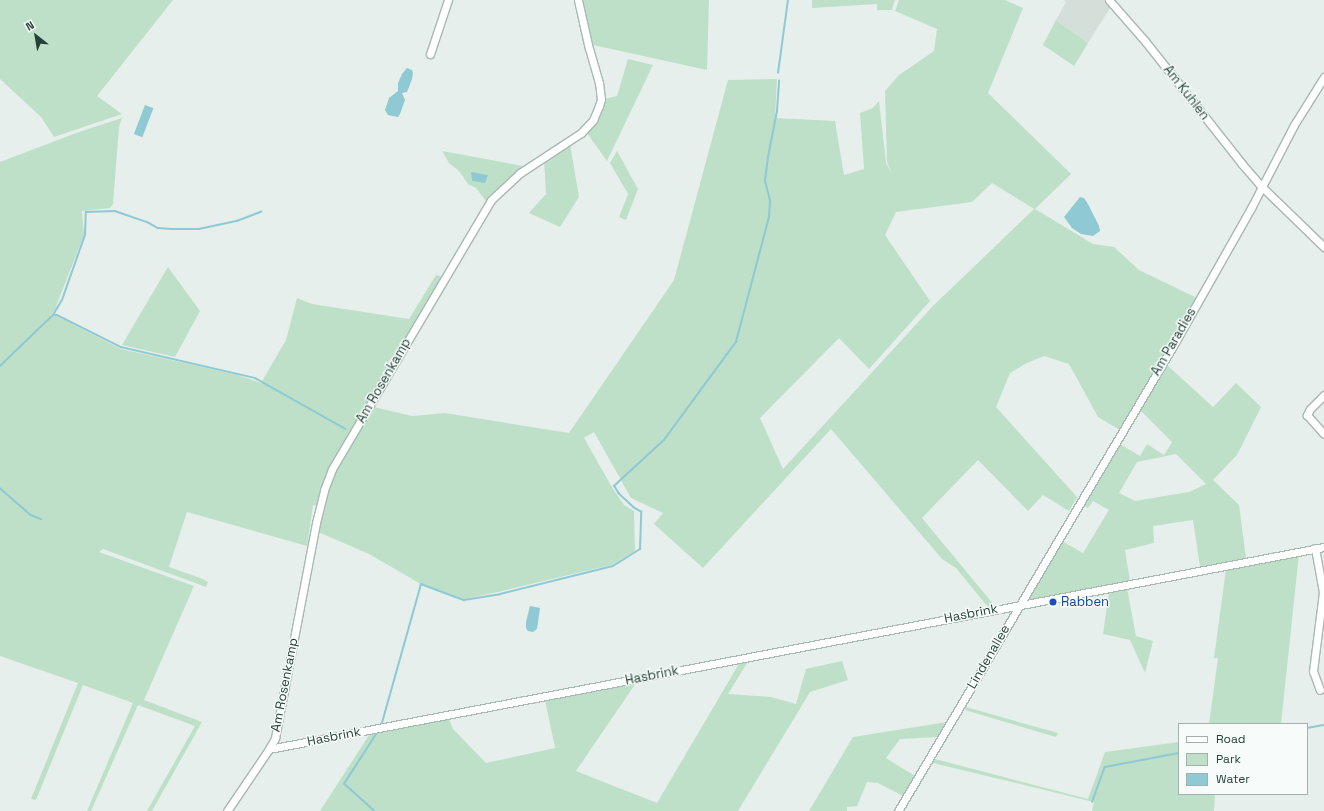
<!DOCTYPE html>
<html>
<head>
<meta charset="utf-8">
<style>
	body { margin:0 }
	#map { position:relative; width:1324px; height:811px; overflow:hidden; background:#e6efeb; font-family:"Space Grotesk",sans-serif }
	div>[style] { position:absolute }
	.built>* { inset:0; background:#d4dfda }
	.green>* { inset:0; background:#bfe0c8 }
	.water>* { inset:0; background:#8ec9d4; transform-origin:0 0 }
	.stream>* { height:1.5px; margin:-0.75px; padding:0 0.75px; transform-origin:0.75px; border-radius:0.75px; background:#8ec9d4 }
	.roads { filter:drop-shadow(1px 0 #a8b8b2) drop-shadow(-1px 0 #a8b8b2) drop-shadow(0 1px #a8b8b2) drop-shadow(0 -1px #a8b8b2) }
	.minor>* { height:7px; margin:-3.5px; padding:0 3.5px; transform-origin:3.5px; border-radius:3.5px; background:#fff }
	.dots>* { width:11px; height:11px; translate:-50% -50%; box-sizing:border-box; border:2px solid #f7fbf9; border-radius:50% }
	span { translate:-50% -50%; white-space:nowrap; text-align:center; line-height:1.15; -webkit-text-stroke:3px #f7fbf9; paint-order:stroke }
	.street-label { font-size:13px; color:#24423a }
	.transit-label { font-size:13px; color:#164399 }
	.left { translate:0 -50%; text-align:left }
	.legend { position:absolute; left:1178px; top:723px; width:130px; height:72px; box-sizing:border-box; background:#f7fbf9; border:1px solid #a3b1ad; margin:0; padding:5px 7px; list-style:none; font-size:12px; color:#24423a }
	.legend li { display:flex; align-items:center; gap:8px; height:20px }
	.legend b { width:20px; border:1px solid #a3b1ad }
	.north { position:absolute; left:16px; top:16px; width:40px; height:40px; -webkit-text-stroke:3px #f7fbf9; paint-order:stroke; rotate:329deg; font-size:11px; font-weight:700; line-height:16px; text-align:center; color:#24423a }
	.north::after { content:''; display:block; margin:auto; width:14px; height:18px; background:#24423a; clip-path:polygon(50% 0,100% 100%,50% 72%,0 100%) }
</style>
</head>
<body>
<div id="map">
	<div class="built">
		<div style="clip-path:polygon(1064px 0,1104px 0,1110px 8px,1088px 43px,1056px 20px,1066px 2px)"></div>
	</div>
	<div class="green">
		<div style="clip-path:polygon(0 0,173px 0,97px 96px,122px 114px,54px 137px,41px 117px,0 79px)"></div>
		<div style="clip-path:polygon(582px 0,709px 0,707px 70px,593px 45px)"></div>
		<div style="clip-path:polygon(812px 0,895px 0,892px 10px,877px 10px,877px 4px,812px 8px)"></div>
		<div style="clip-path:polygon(evenodd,899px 0,1005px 0,1023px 8px,988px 93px,1071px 174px,1035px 209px,1093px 244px,1114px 247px,1139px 270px,1197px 298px,1120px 430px,1098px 417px,1069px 364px,1044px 356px,1027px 363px,1010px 373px,996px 407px,1077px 497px,1069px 511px,1043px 495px,1028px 511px,978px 460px,922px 518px,994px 605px,988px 607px,956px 568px,942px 559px,831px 429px,703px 568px,654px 524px,663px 513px,631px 498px,594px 432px,584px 438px,613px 489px,624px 505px,634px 511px,635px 551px,611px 565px,498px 592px,464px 599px,419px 583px,369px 554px,318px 532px,322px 507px,313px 505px,307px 546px,187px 512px,169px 567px,203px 579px,208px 582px,206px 587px,103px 549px,99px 552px,194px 586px,144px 700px,202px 722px,152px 811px,147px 811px,195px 726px,138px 705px,91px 811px,87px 811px,133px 703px,83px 685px,36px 800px,31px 799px,78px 683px,0 656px,0 162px,76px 133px,122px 118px,119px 127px,113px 204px,110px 208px,82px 211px,84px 235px,55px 309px,50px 316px,57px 316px,121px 349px,238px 375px,261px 383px,286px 340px,297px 298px,312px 304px,409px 319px,436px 275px,442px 277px,350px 442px,374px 407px,412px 416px,445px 413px,569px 433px,674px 280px,728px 80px,777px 79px,775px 118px,835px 121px,844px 175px,864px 169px,860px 113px,873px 108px,879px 101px,886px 163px,892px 174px,887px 162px,885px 91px,899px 75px,934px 51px,937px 29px,895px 11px,899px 0,992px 183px,1034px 209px,933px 306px,783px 469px,760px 418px,839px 338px,869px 369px,930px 301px,885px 235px,896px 212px,972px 202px,992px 183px)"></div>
		<div style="clip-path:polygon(1056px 20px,1088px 43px,1074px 66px,1043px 45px)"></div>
		<div style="clip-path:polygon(628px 59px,653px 65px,607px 161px,587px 133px,597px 117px,604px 99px,617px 96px)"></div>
		<div style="clip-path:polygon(570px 144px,579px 197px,560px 227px,529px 213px,546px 194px,544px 159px)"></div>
		<div style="clip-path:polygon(442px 151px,523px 166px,486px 201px,476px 188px,468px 184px,459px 171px,449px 163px)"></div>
		<div style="clip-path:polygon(617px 151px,638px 189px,626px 220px,619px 217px,628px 194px,610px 163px)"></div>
		<div style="clip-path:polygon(168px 267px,200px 311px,175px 357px,122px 345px)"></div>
		<div style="clip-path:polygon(evenodd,1167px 365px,1213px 407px,1236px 383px,1261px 407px,1237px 455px,1213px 480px,1239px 505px,1246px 558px,1200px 567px,1193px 520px,1153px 526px,1154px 543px,1125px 550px,1130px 581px,1024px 601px,1060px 540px,1083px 553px,1109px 510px,1093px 501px,1088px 508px,1082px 504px,1120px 444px,1140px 456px,1147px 444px,1164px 455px,1172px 442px,1140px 410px,1167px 365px,1176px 454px,1206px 484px,1189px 492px,1135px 501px,1119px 493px,1137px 462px,1176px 454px)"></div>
		<div style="clip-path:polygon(1299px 554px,1281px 724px,1209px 724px,1218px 658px,1214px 658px,1226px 569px)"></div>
		<div style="clip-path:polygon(1127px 588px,1136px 636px,1153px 641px,1145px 673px,1130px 640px,1103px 634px,1109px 592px)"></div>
		<div style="clip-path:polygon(749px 660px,728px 694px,771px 697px,796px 704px,806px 669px,842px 661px,848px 680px,810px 692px,738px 811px,320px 811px,369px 735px,449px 719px,453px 729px,486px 763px,555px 748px,545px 700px,638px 680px,576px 771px,657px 803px,740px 662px)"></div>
		<div style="clip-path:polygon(966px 707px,1058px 733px,1056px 737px,965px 710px)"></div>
		<div style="clip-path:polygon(947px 722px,939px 737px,900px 739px,886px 758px,915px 776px,903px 796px,878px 783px,867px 782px,857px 806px,847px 807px,847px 811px,809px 811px,853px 737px)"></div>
		<div style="clip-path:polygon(1179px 742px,1179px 794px,1215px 794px,1214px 811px,1092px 811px,1094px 802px,933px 763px,935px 759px,1088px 799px,1105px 752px)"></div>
	</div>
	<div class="water">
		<div style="clip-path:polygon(407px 68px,412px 70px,413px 73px,412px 79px,407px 92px,402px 93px,405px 100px,400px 114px,398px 117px,388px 115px,385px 110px,389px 98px,398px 91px,398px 83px,402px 74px)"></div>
		<div style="left:145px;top:105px;width:9px;height:31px;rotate:21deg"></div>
		<div style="clip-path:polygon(471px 172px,488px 175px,485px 183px,472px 181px)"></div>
		<div style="clip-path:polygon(1080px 197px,1084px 198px,1088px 204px,1099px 226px,1100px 231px,1093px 236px,1081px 234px,1072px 228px,1064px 217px)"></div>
		<div style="clip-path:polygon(530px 606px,540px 608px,537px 629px,533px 632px,528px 631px,526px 628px,526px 622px)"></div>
	</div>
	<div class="stream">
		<div style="left:1126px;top:13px;width:24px;rotate:52deg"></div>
		<div style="left:1155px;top:48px;width:38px;rotate:50deg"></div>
		<div style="left:778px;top:73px;width:74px;rotate:-82.2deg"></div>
		<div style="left:53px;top:315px;width:17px;rotate:-59deg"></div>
		<div style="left:62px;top:300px;width:69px;rotate:-70.5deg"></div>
		<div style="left:85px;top:235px;width:23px;rotate:-88deg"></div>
		<div style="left:86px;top:212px;width:29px;rotate:-2deg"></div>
		<div style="left:115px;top:211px;width:36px;rotate:19deg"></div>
		<div style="left:149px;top:223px;width:10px;rotate:29deg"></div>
		<div style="left:158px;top:228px;width:13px;rotate:4deg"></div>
		<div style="left:171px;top:229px;width:28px"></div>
		<div style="left:199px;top:229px;width:39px;rotate:-12deg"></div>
		<div style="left:237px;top:221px;width:26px;rotate:-21deg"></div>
		<div style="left:0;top:366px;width:74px;rotate:-43.9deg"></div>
		<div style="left:53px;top:315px;width:4px"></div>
		<div style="left:57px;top:315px;width:72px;rotate:26.6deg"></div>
		<div style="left:121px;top:347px;width:138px;rotate:13deg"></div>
		<div style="left:255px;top:378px;width:104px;rotate:29.3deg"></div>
		<div style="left:0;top:488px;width:41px;rotate:41.1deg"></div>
		<div style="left:31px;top:515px;width:11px;rotate:22deg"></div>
		<div style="left:382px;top:723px;width:144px;rotate:-74.3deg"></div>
		<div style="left:421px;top:584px;width:46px;rotate:20.4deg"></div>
		<div style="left:464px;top:600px;width:36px;rotate:-9deg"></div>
		<div style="left:500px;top:594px;width:116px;rotate:-13.9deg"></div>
		<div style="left:613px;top:566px;width:32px;rotate:-32deg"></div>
		<div style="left:640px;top:549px;width:37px;rotate:-88deg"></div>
		<div style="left:641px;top:512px;width:8px;rotate:-150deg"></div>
		<div style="left:634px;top:508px;width:21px;rotate:-137deg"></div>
		<div style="left:619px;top:494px;width:9px;rotate:-122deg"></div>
		<div style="left:614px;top:486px;width:68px;rotate:-42.6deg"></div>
		<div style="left:664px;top:440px;width:122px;rotate:-53.7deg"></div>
		<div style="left:736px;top:342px;width:129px;rotate:-75.2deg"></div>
		<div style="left:769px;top:217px;width:16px;rotate:-86deg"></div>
		<div style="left:770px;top:201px;width:21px;rotate:-104deg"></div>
		<div style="left:765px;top:181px;width:24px;rotate:-83deg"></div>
		<div style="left:768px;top:157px;width:47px;rotate:-78.9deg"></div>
		<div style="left:777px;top:111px;width:30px;rotate:-86deg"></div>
		<div style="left:1307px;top:728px;width:17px;rotate:-10deg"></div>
		<div style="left:1092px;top:802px;width:37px;rotate:-70deg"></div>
		<div style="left:1105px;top:767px;width:75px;rotate:-10.7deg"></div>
		<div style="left:374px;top:811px;width:40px;rotate:-138deg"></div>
		<div style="left:344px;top:784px;width:63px;rotate:-57.3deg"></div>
	</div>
	<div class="roads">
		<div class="minor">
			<div style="left:1109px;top:0;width:55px;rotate:48.7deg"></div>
			<div style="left:1145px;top:41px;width:157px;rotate:51.7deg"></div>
			<div style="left:1242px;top:164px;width:28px;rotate:49deg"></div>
			<div style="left:1260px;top:185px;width:89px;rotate:44.1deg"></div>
			<div style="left:430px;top:54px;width:57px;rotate:-71.6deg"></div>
			<div style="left:1324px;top:395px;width:20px;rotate:135deg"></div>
			<div style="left:1310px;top:409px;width:7px;rotate:117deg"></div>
			<div style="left:1307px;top:415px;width:25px;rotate:48deg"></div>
			<div style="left:1315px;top:548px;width:45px;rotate:79.7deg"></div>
			<div style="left:1323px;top:592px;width:80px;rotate:97.2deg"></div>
			<div style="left:1313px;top:671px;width:20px;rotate:70deg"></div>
			<div style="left:269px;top:749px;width:1074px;rotate:-10.84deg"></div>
			<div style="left:227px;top:811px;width:75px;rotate:-55.9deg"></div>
			<div style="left:269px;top:749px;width:13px;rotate:-61deg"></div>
			<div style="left:275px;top:738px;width:219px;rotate:-79.2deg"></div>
			<div style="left:316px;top:523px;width:34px;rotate:-76deg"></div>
			<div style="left:324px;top:490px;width:22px;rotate:-69deg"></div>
			<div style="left:332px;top:469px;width:312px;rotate:-59.4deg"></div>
			<div style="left:491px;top:200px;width:40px;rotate:-43deg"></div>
			<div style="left:520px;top:173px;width:73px;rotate:-33.3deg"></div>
			<div style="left:581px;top:133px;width:18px;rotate:-47deg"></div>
			<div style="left:593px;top:120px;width:15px;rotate:-67deg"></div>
			<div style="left:599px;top:106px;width:7px;rotate:-74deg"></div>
			<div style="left:601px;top:99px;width:16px;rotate:-97deg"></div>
			<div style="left:599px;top:83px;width:35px;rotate:-106deg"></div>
			<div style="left:589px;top:49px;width:50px;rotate:-102.7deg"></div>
			<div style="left:898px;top:811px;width:540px;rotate:-59.4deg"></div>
			<div style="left:1173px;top:346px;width:159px;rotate:-60.5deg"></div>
			<div style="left:1251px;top:208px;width:93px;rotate:-62.6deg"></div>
			<div style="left:1294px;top:125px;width:57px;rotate:-58deg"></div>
		</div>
	</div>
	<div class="dots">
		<div style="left:1053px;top:602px;background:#1a4fb4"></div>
	</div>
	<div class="street-label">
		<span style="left:1186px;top:93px;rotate:52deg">Am Kuhlen</span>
		<span style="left:1174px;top:342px;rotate:-60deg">Am Paradies</span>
		<span style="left:384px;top:381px;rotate:-60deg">Am Rosenkamp</span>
		<span style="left:971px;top:614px;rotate:-11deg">Hasbrink</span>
		<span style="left:989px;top:657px;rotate:-60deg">Lindenallee</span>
		<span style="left:652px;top:676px;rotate:-11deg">Hasbrink</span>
		<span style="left:285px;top:685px;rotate:-79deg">Am Rosenkamp</span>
		<span style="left:334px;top:737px;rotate:-11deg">Hasbrink</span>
	</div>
	<div class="transit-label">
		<span class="left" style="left:1061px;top:602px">Rabben</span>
	</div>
	<ul class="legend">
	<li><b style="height:5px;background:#fff"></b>Road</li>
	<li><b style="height:11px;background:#bfe0c8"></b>Park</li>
	<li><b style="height:11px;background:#8ec9d4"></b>Water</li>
	</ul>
	<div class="north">N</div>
</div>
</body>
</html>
